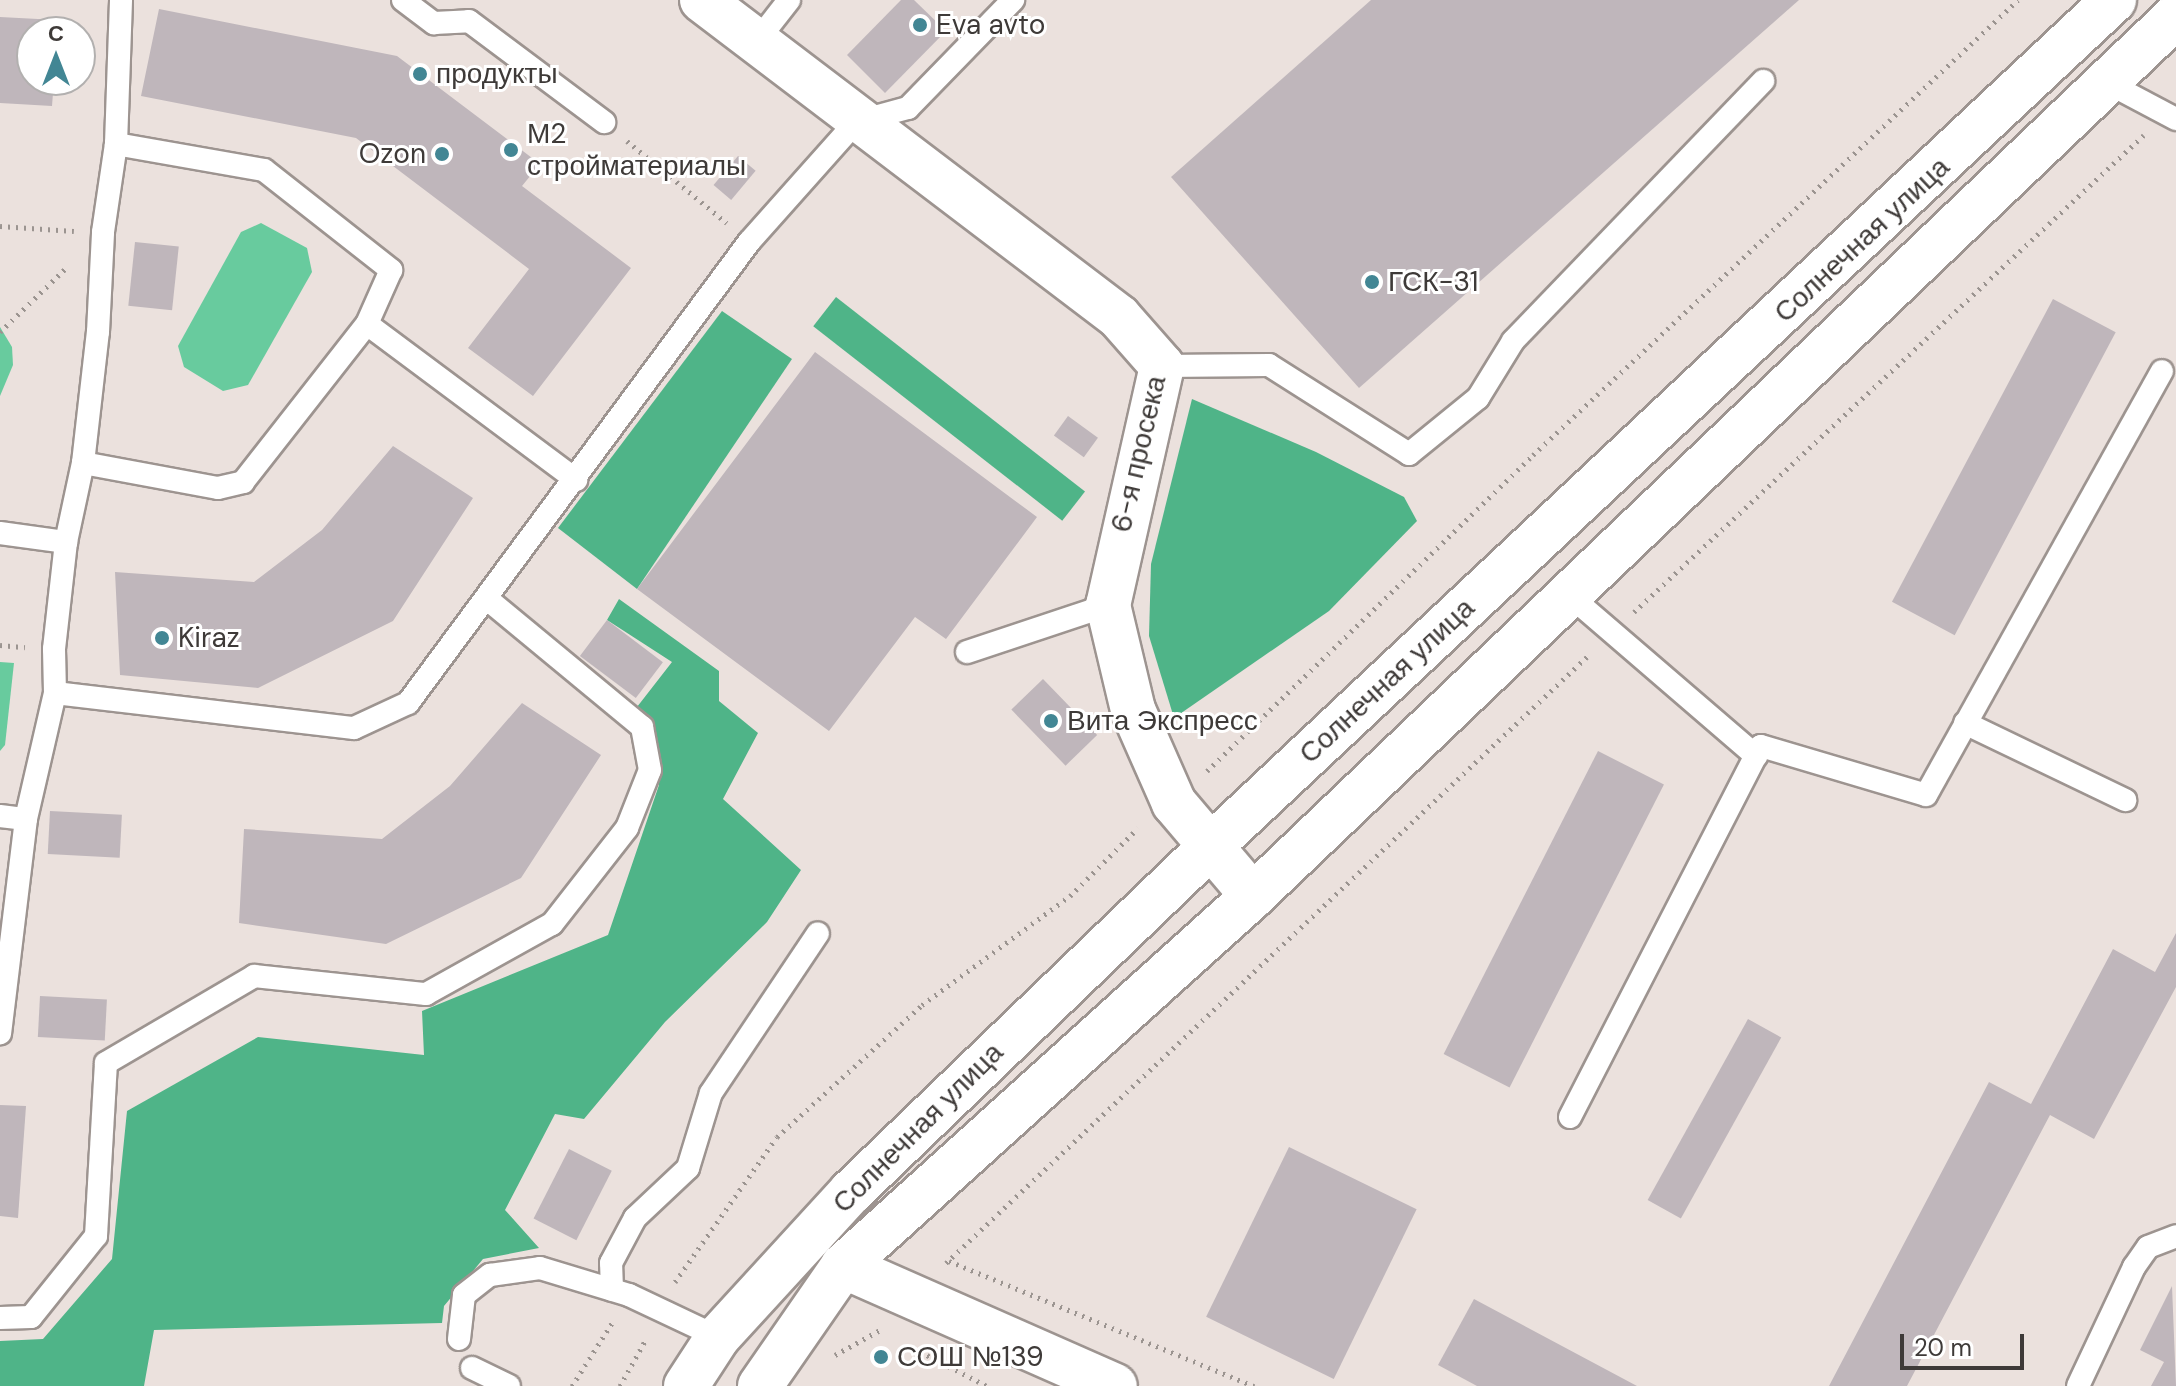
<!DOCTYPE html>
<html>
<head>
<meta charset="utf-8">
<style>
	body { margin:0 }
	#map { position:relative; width:2176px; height:1386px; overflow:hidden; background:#ebe1dd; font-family:"DM Sans",sans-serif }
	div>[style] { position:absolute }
	.green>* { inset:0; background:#68cb9e }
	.forest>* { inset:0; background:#4fb488; transform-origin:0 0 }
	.building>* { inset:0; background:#bfb6bb; transform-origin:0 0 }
	.path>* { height:5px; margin-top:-2.5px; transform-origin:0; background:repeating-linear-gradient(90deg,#9b9490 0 2px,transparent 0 8px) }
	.roads { filter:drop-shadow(2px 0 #9d9490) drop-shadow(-2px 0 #9d9490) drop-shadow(0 2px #9d9490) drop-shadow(0 -2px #9d9490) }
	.lane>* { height:22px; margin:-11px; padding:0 11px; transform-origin:11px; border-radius:11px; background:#fff }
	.street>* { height:44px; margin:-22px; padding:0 22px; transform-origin:22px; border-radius:22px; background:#fff }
	.secondary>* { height:44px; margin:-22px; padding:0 22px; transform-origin:22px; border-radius:22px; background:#fff }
	.dots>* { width:22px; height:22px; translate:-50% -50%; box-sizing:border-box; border:4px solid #fff; border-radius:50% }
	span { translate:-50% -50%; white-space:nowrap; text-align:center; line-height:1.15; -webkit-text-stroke:6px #fff; paint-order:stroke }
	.poi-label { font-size:28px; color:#3e3a38 }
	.left { translate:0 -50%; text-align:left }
	.right { translate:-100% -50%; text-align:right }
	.street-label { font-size:28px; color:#3e3a38 }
	.north { position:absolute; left:16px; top:16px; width:80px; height:80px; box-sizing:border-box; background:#fff; border:2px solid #b2b0af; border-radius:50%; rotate:0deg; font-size:22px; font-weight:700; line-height:32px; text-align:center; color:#3e3a38 }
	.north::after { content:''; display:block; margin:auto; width:28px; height:36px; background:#428694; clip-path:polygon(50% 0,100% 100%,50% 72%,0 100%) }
	.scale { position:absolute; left:1900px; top:1334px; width:124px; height:36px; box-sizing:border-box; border:4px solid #3e3a38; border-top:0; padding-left:10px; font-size:24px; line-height:28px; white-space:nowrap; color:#3e3a38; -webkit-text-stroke:6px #fff; paint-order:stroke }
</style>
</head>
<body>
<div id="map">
	<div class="green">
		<div style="clip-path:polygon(261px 223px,307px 248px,312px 272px,248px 385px,223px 391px,184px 367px,178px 346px,241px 232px)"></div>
		<div style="clip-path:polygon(0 327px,12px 347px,13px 365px,0 396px)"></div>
		<div style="clip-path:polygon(0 662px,14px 663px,5px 745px,0 751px)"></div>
	</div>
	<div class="forest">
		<div style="left:836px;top:297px;width:316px;height:37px;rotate:38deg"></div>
		<div style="clip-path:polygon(722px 311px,792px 359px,637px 589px,558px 528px)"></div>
		<div style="clip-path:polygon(1192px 399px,1316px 452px,1404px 497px,1417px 521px,1329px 611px,1174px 718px,1149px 636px,1151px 564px)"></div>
		<div style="clip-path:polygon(619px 599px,719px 671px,719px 701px,758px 733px,723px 799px,801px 870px,767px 922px,665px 1022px,584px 1119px,555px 1114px,505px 1210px,539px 1248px,483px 1259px,444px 1306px,442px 1323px,154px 1330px,144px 1386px,0 1386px,0 1341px,43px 1339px,112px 1259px,127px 1111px,258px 1037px,424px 1055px,422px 1011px,608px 935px,659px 785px,637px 707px,672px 662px,607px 620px)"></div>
	</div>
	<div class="building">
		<div style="clip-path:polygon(901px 0,914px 0,946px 31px,885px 93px,847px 55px)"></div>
		<div style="clip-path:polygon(1371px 0,1799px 0,1359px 388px,1171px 177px)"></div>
		<div style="clip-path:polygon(159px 9px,397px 56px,540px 164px,522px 186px,631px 268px,533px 396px,468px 348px,529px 269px,356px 138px,141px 96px)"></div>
		<div style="clip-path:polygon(0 17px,57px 20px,56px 32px,32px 32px,32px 80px,54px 80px,52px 106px,0 103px)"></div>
		<div style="left:738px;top:156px;width:23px;height:38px;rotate:40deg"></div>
		<div style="left:135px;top:242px;width:44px;height:64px;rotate:6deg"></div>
		<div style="left:2053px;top:299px;width:71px;height:343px;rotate:28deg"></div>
		<div style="clip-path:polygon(815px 352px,1037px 517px,946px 639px,915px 617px,829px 731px,637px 589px)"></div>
		<div style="left:1068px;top:416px;width:37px;height:24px;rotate:36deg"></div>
		<div style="clip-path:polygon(393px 446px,473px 498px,393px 621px,258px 688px,120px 675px,115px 572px,254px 582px,322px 530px)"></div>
		<div style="left:607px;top:620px;width:70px;height:45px;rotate:37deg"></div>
		<div style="left:1043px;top:679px;width:78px;height:44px;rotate:46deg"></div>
		<div style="clip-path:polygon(522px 703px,601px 755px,521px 878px,386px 944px,239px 923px,244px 829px,382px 839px,450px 786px)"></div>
		<div style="left:1598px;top:751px;width:74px;height:340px;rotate:27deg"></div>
		<div style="left:50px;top:811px;width:72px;height:43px;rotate:3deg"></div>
		<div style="clip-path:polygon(2176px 933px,2176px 987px,2094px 1139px,2050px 1115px,1907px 1386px,1829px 1386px,1989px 1082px,2031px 1104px,2113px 949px,2155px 972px)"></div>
		<div style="left:40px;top:996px;width:67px;height:41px;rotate:3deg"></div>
		<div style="left:1748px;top:1019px;width:38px;height:207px;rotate:29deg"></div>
		<div style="clip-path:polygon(0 1105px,26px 1106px,18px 1218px,0 1216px)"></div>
		<div style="left:1289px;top:1147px;width:142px;height:189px;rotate:26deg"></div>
		<div style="left:569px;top:1149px;width:48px;height:78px;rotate:27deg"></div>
		<div style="clip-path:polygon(2172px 1286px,2176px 1386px,2151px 1386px,2164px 1362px,2140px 1350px)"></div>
		<div style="clip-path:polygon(1474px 1299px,1637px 1386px,1477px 1386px,1438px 1365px)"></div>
	</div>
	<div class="path">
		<div style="left:627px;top:141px;width:129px;rotate:39.4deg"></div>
		<div style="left:0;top:226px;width:74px;rotate:3.9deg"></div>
		<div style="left:0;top:332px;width:95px;rotate:-44.1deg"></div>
		<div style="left:1634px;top:612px;width:698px;rotate:-43.09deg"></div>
		<div style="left:0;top:645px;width:25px;rotate:5deg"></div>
		<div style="left:1207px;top:771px;width:454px;rotate:-44.1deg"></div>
		<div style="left:1533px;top:455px;width:665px;rotate:-43.17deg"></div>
		<div style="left:949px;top:1261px;width:330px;rotate:22.3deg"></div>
		<div style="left:946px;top:1263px;width:885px;rotate:-43.4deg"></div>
		<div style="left:675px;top:1282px;width:177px;rotate:-54.9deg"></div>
		<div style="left:777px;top:1137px;width:196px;rotate:-42.3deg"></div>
		<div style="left:922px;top:1005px;width:184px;rotate:-36.4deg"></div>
		<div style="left:1070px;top:896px;width:96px;rotate:-45deg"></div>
		<div style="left:913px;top:1348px;width:83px;rotate:27.2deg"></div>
		<div style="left:835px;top:1355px;width:51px;rotate:-29.1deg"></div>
		<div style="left:572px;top:1386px;width:75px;rotate:-57.6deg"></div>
		<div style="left:620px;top:1386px;width:54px;rotate:-61deg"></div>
	</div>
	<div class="roads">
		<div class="lane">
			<div style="left:403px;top:0;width:39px;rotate:37deg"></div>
			<div style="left:434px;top:23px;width:35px;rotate:-3deg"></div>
			<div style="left:469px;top:21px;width:169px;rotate:36.8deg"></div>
			<div style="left:757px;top:41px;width:52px;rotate:-52deg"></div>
			<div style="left:2106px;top:82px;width:79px;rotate:27.9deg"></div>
			<div style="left:116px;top:144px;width:150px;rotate:10deg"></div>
			<div style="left:264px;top:170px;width:162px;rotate:38.2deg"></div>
			<div style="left:391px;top:270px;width:59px;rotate:114deg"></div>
			<div style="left:1162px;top:366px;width:107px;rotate:-0.5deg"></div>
			<div style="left:1269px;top:365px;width:166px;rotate:32.4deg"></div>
			<div style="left:1409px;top:454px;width:89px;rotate:-39.1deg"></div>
			<div style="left:1478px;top:398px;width:67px;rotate:-58.4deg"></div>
			<div style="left:1513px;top:341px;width:361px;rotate:-46.1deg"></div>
			<div style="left:83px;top:463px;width:137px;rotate:10.5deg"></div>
			<div style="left:218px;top:488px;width:26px;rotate:-13deg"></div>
			<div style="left:243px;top:482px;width:201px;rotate:-51.9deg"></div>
			<div style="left:367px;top:324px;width:261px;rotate:36.7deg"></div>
			<div style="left:0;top:533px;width:67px;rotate:7.8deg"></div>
			<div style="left:66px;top:542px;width:108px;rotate:96.4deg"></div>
			<div style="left:54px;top:649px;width:44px;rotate:88.7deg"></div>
			<div style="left:55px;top:693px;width:129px;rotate:103deg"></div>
			<div style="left:26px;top:819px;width:216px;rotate:96.9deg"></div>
			<div style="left:66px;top:542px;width:81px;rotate:-77.9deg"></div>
			<div style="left:83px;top:463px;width:132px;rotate:-83.5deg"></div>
			<div style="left:98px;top:332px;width:100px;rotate:-87.1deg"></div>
			<div style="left:103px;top:232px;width:89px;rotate:-81.6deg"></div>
			<div style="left:116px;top:144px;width:144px;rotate:-88deg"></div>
			<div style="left:1569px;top:595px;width:247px;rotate:40.7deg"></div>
			<div style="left:967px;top:652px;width:149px;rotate:-18.4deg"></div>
			<div style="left:55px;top:693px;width:301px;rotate:6.7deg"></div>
			<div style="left:354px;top:728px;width:60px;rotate:-24.8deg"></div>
			<div style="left:408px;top:703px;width:573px;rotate:-53.51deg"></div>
			<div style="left:749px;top:242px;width:161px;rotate:-48.3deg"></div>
			<div style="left:856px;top:122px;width:54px;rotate:-15.1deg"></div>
			<div style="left:908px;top:108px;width:151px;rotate:-45.8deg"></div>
			<div style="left:1965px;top:723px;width:178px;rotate:25.7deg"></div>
			<div style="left:0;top:816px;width:26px;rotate:7deg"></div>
			<div style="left:1570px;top:1117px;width:417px;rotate:-62.8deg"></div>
			<div style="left:1761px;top:746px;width:172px;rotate:16.5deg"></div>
			<div style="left:1926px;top:795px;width:485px;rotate:-60.9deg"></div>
			<div style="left:612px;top:1290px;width:27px;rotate:-92deg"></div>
			<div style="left:611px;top:1263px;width:51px;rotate:-61.9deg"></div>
			<div style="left:635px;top:1218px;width:73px;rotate:-43.3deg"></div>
			<div style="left:688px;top:1168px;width:78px;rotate:-73deg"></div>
			<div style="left:711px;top:1093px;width:192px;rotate:-56.2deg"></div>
			<div style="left:0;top:1318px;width:31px;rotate:-2deg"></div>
			<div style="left:31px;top:1317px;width:104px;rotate:-51.3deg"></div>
			<div style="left:96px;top:1236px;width:173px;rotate:-86.7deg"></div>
			<div style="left:106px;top:1063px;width:172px;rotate:-30.4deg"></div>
			<div style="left:254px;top:976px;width:173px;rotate:6deg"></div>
			<div style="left:426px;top:994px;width:144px;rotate:-29.1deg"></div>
			<div style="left:552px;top:924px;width:122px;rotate:-52deg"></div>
			<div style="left:627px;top:828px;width:62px;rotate:-68.4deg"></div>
			<div style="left:650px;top:770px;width:44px;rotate:-100.5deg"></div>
			<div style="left:642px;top:727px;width:202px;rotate:-140.4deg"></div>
			<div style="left:459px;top:1339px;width:44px;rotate:-83.5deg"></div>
			<div style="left:464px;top:1295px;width:33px;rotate:-38deg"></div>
			<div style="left:490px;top:1275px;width:50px;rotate:-8deg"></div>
			<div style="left:540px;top:1268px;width:93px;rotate:16.9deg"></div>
			<div style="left:629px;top:1295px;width:98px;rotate:25.3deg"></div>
			<div style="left:472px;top:1368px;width:41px;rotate:25.9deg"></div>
			<div style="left:2078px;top:1386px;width:132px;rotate:-64.8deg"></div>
			<div style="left:2134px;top:1267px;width:24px;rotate:-55deg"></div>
			<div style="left:2148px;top:1247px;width:30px;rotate:-21deg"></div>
		</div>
		<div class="street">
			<div style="left:702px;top:0;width:524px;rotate:37.24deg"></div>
			<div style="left:1119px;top:317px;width:65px;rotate:48.7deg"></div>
			<div style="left:1162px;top:366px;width:245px;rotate:102.7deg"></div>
			<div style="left:1108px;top:605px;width:108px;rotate:76.6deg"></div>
			<div style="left:1133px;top:710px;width:102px;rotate:66.2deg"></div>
			<div style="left:1174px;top:803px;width:122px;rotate:49.7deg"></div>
		</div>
		<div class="secondary">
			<div style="left:843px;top:1266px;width:297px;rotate:23.8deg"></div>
			<div style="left:686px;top:1386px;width:59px;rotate:-56.9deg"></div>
			<div style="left:718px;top:1337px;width:197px;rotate:-47.5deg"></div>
			<div style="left:851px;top:1192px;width:501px;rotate:-43.87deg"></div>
			<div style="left:1212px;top:845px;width:1236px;rotate:-43.13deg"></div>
			<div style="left:760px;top:1386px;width:146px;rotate:-55.3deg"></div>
			<div style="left:843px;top:1266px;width:552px;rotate:-42.06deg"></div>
			<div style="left:1253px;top:896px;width:1275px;rotate:-43.63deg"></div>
		</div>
	</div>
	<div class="dots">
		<div style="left:920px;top:25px;background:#428694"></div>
		<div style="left:420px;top:74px;background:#428694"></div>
		<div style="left:511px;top:150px;background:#428694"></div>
		<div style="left:442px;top:154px;background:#428694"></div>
		<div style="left:1372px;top:282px;background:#428694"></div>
		<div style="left:162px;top:638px;background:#428694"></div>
		<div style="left:1051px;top:721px;background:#428694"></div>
		<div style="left:881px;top:1357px;background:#428694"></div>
	</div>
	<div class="poi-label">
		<span class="left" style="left:936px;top:25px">Eva avto</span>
		<span class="left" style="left:436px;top:74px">продукты</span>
		<span class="left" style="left:527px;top:150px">М2<br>стройматериалы</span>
		<span class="right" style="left:426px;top:154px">Ozon</span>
		<span class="left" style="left:1388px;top:282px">ГСК-31</span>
		<span class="left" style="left:178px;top:638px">Kiraz</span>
		<span class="left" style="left:1067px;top:721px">Вита Экспресс</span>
		<span class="left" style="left:897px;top:1357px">СОШ №139</span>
	</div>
	<div class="street-label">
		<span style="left:1862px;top:240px;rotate:-43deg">Солнечная улица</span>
		<span style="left:1139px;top:454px;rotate:-77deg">6-я просека</span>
		<span style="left:1387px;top:681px;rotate:-43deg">Солнечная улица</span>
		<span style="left:918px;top:1128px;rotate:-45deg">Солнечная улица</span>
	</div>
	<div class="north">С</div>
	<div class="scale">20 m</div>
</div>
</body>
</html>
